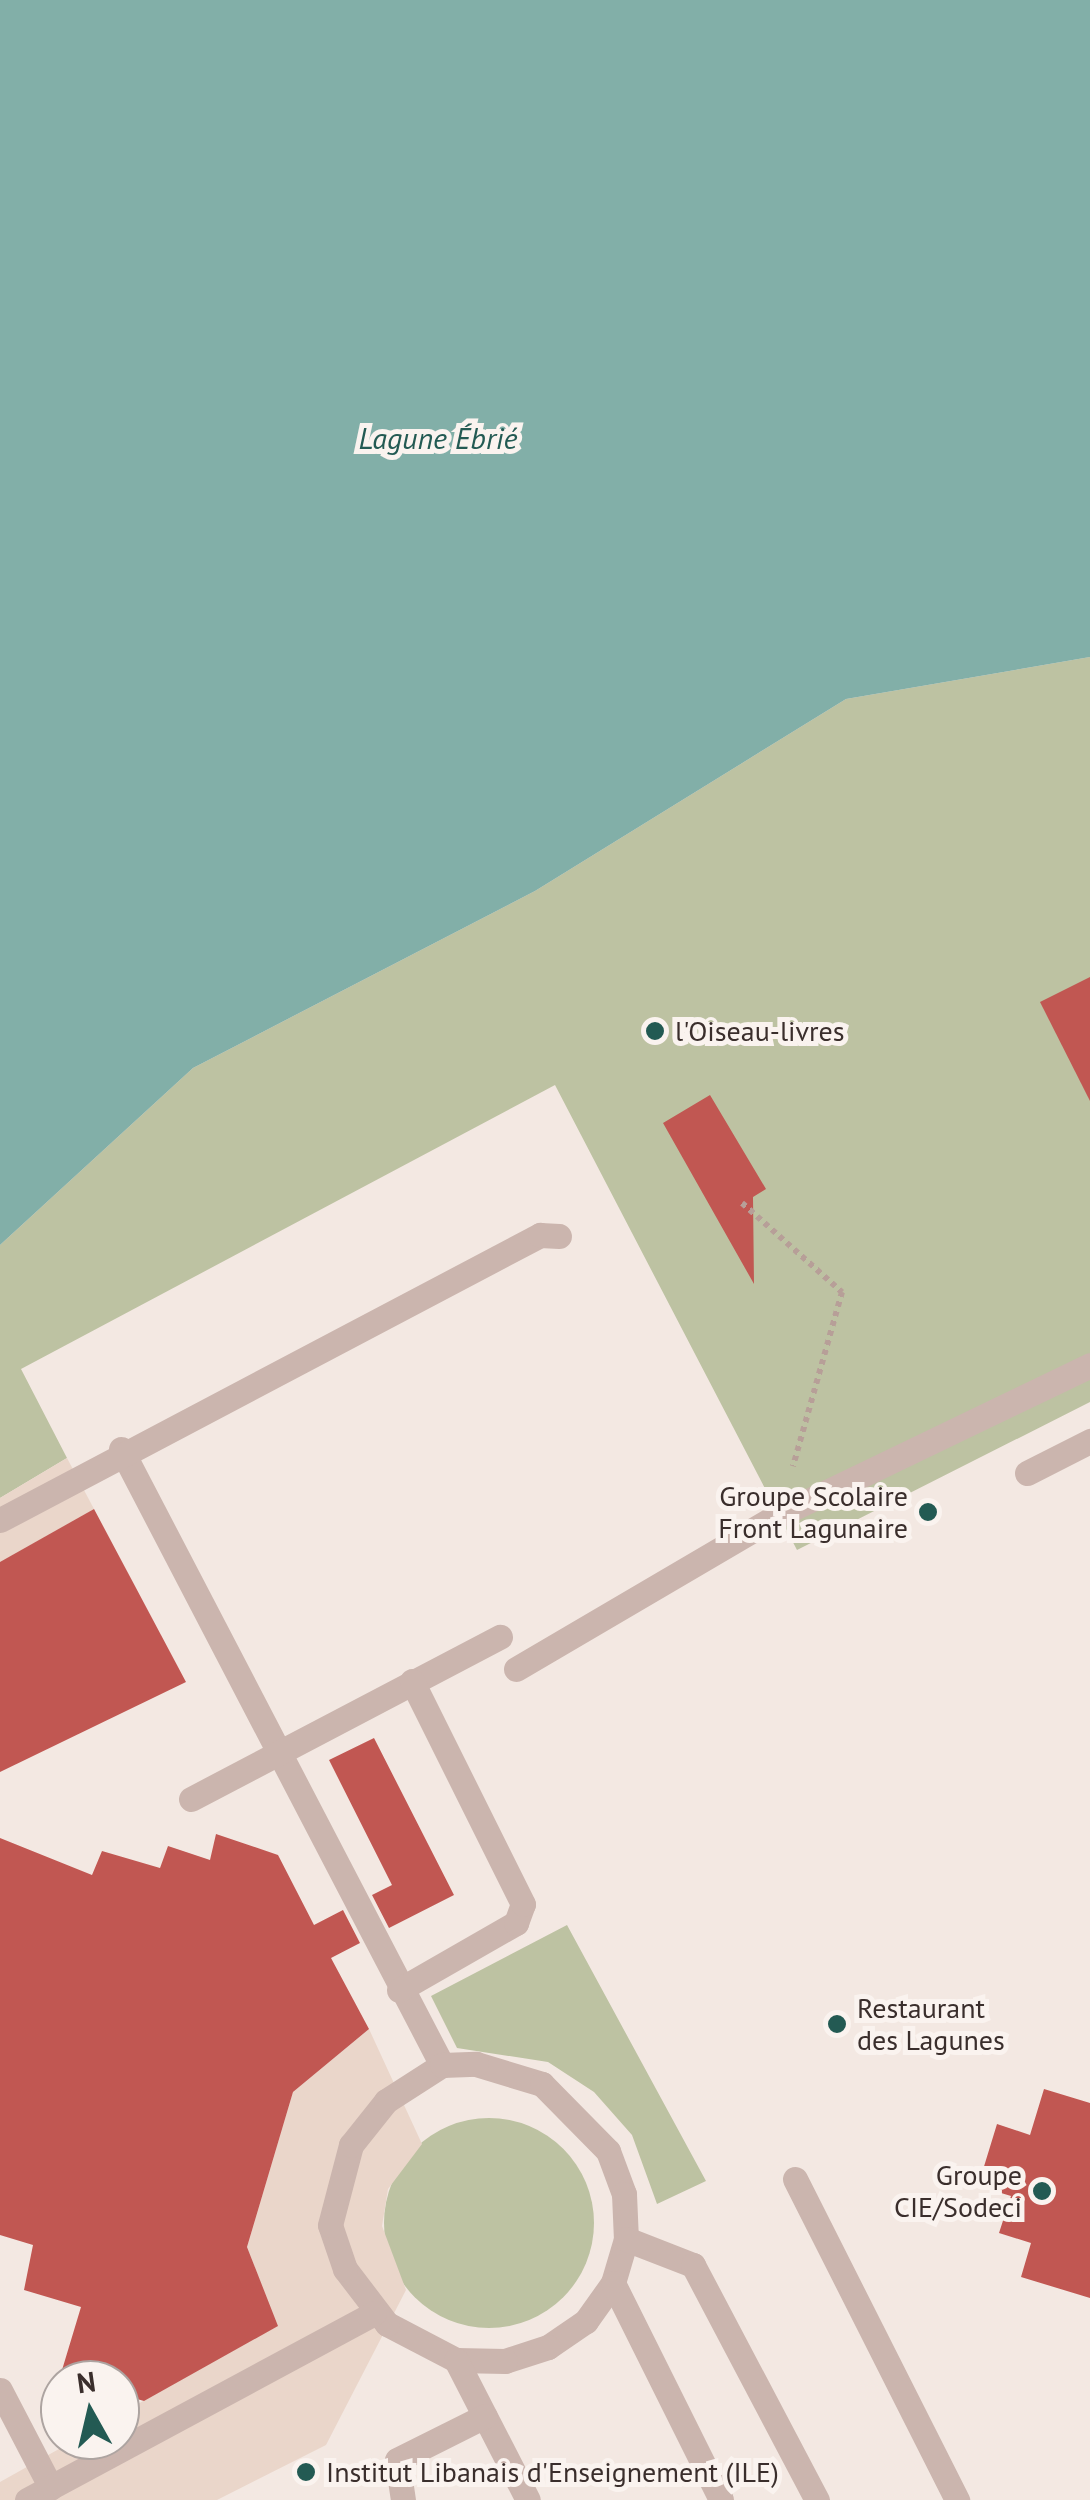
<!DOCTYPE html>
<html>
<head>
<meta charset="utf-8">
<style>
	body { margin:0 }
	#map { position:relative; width:1090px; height:2500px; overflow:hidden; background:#f3e8e2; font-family:"PT Sans",sans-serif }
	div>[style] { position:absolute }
	.green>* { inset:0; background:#bdc2a2 }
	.round { border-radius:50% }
	.plaza>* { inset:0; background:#ead6ca }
	.water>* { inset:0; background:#82afa8 }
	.building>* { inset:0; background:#c15752 }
	.path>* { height:6px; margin-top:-3px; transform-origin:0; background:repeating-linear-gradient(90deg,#b79f98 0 5px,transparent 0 10px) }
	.service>* { height:25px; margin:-12.5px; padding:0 12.5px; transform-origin:12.5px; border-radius:12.5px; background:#cbb5ae }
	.minor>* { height:25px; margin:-12.5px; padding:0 12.5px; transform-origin:12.5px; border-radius:12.5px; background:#cbb5ae }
	.dots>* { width:28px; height:28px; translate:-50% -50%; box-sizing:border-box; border:5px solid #faf3ef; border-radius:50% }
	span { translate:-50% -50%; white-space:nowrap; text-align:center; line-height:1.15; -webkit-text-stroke:10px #faf3ef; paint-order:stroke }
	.poi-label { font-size:28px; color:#3a2e2c }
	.left { translate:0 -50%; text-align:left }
	.right { translate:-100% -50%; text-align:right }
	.water-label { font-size:30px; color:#235a53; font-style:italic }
	.north { position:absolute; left:40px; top:2360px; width:100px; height:100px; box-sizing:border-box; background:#faf3ef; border:2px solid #ada4a1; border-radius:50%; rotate:352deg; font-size:28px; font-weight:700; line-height:40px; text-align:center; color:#3a2e2c }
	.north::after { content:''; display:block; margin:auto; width:35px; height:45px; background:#235a53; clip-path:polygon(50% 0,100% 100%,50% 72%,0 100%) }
</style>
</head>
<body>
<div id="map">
	<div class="green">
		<div style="clip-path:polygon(1090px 657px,1090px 1402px,797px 1550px,555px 1085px,21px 1369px,67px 1458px,0 1498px,0 1245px,193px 1068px,535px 891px,846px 699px)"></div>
		<div style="clip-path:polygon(567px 1925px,706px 2181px,657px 2204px,632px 2135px,594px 2092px,548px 2062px,457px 2048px,431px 1996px)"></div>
		<div class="round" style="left:384px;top:2118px;width:210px;height:210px"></div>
	</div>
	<div class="plaza">
		<div style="clip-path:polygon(67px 1458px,94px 1509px,0 1570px,0 1498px)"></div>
		<div style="clip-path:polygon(369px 2029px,422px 2144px,388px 2189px,382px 2226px,406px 2290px,326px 2445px,217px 2500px,0 2500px,0 2482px,75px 2440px,120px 2440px,120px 2414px,277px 2326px,247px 2247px,293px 2092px)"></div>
	</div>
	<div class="water">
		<div style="clip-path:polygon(0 0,1090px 0,1090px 657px,846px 699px,535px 891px,193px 1068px,0 1245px)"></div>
	</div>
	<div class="building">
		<div style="clip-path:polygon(1090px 977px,1090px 1101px,1040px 1002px)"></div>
		<div style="clip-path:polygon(710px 1095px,766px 1189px,753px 1197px,754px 1284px,663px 1123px)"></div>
		<div style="clip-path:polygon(94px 1509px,186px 1682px,0 1772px,0 1562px)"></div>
		<div style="clip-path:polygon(374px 1738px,454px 1895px,389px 1928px,372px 1895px,392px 1885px,329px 1760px)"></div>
		<div style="clip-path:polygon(216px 1834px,278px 1855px,314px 1925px,343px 1910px,360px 1943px,331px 1958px,369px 2029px,293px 2092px,247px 2247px,278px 2326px,144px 2401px,120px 2394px,120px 2380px,59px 2380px,81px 2307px,24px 2290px,33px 2245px,0 2235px,0 1838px,92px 1875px,102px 1851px,160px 1868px,168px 1846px,210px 1860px)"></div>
		<div style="clip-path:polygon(1044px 2089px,1090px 2103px,1090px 2298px,1021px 2277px,1031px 2243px,999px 2233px,1011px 2196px,978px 2186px,997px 2124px,1030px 2135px)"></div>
	</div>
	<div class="path">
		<div style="left:742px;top:1203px;width:134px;rotate:41.7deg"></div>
		<div style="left:842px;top:1292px;width:181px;rotate:105.7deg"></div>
	</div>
	<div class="service">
		<div style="left:121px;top:1449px;width:695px;rotate:62.48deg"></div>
		<div style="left:0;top:1520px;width:611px;rotate:-27.82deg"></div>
		<div style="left:540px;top:1235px;width:19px;rotate:3deg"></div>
		<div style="left:516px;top:1669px;width:305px;rotate:-30.4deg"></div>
		<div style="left:779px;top:1515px;width:345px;rotate:-25.7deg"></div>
		<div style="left:191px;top:1799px;width:349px;rotate:-27.7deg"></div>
		<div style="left:399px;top:1990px;width:135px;rotate:-29.8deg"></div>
		<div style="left:516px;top:1923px;width:20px;rotate:-70deg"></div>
		<div style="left:523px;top:1904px;width:249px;rotate:-116.5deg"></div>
		<div style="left:476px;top:2064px;width:69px;rotate:16.9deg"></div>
		<div style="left:542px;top:2084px;width:94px;rotate:45.4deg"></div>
		<div style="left:608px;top:2151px;width:46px;rotate:69.6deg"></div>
		<div style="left:624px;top:2194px;width:45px;rotate:87.5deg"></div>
		<div style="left:626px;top:2239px;width:46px;rotate:106.5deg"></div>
		<div style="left:613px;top:2283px;width:47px;rotate:125.4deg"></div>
		<div style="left:586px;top:2321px;width:46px;rotate:145.6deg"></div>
		<div style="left:548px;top:2347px;width:45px;rotate:162deg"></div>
		<div style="left:505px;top:2361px;width:49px;rotate:-178.8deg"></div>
		<div style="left:456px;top:2360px;width:78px;rotate:-152.4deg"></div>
		<div style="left:387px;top:2324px;width:69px;rotate:-127.4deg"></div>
		<div style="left:345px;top:2269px;width:46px;rotate:-108.8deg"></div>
		<div style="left:330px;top:2225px;width:83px;rotate:-75.3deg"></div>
		<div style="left:351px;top:2145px;width:56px;rotate:-51.5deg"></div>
		<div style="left:386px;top:2101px;width:67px;rotate:-32.7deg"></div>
		<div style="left:442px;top:2065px;width:34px;rotate:-2deg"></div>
		<div style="left:795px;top:2179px;width:360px;rotate:63.2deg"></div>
		<div style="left:626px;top:2239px;width:72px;rotate:21.2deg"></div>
		<div style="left:693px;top:2265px;width:266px;rotate:62.2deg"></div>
		<div style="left:613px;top:2283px;width:242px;rotate:63.5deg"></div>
		<div style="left:456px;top:2360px;width:157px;rotate:62.8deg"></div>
		<div style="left:0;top:2390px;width:110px;rotate:62.5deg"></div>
		<div style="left:27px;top:2500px;width:394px;rotate:-28.3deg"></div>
		<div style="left:403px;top:2500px;width:40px;rotate:-98.5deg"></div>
		<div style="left:397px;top:2460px;width:98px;rotate:-26.6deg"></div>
	</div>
	<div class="minor">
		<div style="left:1027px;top:1473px;width:71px;rotate:-26.9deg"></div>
	</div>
	<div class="dots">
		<div style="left:655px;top:1031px;background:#235a53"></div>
		<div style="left:928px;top:1512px;background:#235a53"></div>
		<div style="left:837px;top:2024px;background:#235a53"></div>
		<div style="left:1042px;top:2191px;background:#235a53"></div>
		<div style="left:306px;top:2472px;background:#235a53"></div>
	</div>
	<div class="poi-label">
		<span class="left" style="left:675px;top:1031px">l'Oiseau-livres</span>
		<span class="right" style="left:908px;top:1512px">Groupe Scolaire<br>Front Lagunaire</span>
		<span class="left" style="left:857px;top:2024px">Restaurant<br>des Lagunes</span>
		<span class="right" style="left:1022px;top:2191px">Groupe<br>CIE/Sodeci</span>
		<span class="left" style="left:326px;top:2472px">Institut Libanais d'Enseignement (ILE)</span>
	</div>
	<div class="water-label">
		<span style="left:438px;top:438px">Lagune Ébrié</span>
	</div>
	<div class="north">N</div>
</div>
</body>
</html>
